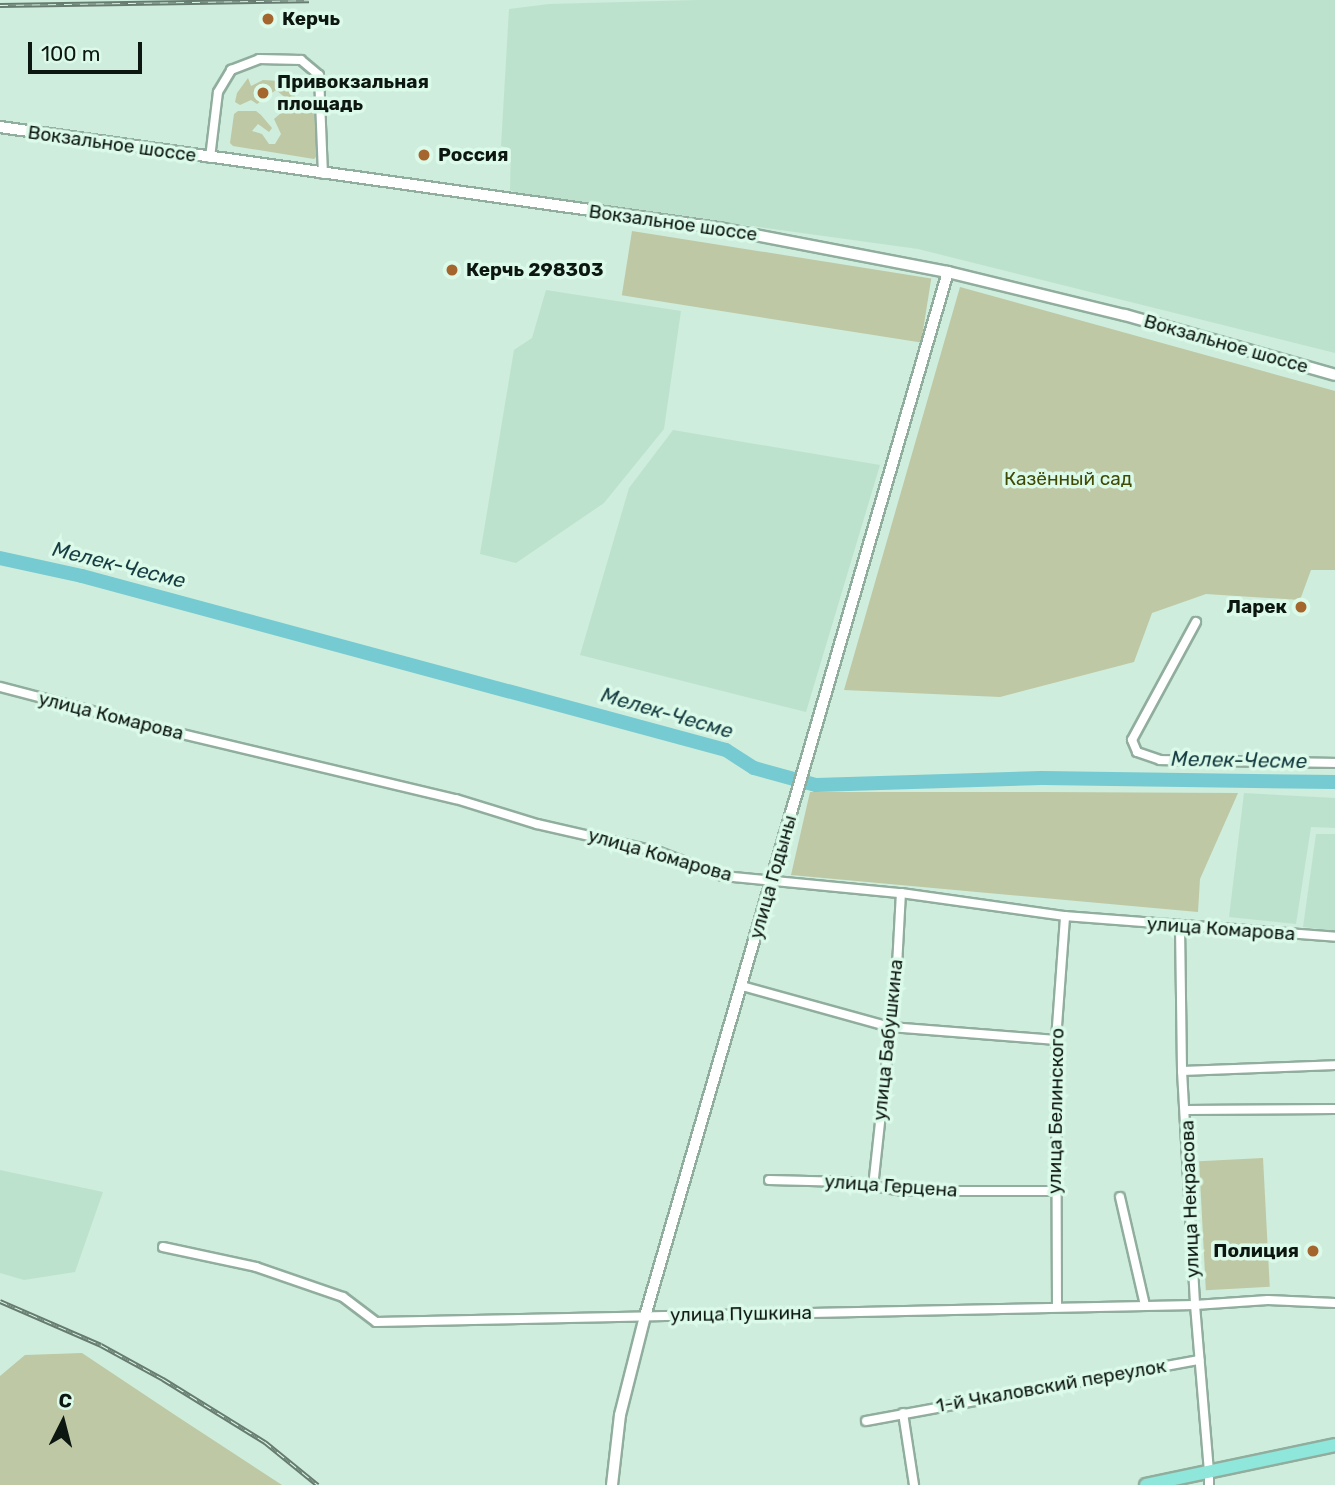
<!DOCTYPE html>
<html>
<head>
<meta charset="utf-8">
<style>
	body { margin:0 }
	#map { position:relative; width:1335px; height:1485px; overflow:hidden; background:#ceeddc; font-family:Rubik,sans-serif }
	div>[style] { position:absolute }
	.built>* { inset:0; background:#bce2cd }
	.green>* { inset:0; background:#bec8a4; transform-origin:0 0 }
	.river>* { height:14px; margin:-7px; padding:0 7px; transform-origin:7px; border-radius:7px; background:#76cad1 }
	.roads { filter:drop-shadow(2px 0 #90ad9d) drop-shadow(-2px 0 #90ad9d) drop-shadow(0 2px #90ad9d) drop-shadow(0 -2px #90ad9d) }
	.street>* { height:8px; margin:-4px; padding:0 4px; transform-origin:4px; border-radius:4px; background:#fff }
	.secondary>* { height:10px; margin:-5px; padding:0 5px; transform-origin:5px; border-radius:5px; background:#fff }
	.primary>* { height:12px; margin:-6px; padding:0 6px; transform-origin:6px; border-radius:6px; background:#8fe6da }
	.rail>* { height:5px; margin-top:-2.5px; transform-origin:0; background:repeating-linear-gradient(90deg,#dcfae9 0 8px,#677c70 0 16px); box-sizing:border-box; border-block:2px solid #677c70 }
	.dots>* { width:19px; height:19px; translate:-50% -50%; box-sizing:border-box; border:4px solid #dcfae9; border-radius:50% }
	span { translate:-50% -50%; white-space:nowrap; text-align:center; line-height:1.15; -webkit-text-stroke:7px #dcfae9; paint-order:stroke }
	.poi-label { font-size:19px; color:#0c1711; font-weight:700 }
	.left { translate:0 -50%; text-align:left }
	.right { translate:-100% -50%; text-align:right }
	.street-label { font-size:19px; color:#0c1711 }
	.park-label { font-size:19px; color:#3f4b05 }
	.water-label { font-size:21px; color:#163e42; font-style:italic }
	.north { position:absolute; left:28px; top:1387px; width:70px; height:70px; -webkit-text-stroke:5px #dcfae9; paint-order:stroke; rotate:6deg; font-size:19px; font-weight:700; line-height:28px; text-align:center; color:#0c1711 }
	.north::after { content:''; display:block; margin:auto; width:24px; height:32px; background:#0c1711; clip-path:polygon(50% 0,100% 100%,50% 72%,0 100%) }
	.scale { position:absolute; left:28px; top:42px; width:114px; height:32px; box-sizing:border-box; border:4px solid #0c1711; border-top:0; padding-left:9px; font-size:21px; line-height:24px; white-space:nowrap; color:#0c1711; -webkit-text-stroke:5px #dcfae9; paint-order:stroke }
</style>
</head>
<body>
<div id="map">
	<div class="built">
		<div style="clip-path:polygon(696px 0,1335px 0,1335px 353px,918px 249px,518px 194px,510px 190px,511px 149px,501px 146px,509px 9px,549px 4px)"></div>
		<div style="clip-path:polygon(546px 290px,681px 311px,664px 429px,604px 503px,516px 563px,480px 554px,514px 350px,532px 338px)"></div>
		<div style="clip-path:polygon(673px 430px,880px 465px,806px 712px,580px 655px,629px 488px)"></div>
		<div style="clip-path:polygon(1244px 793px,1335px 798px,1335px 828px,1311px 827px,1296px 924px,1229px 917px)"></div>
		<div style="clip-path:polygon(1316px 834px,1335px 834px,1335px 931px,1303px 927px)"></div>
		<div style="clip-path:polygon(0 1170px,103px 1192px,75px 1272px,24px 1280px,0 1273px)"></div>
	</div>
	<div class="green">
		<div style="clip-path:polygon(248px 78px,251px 86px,263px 80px,280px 81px,285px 78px,283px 83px,293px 90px,297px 102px,293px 104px,276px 90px,257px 104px,251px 100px,240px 105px,235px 102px,237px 93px)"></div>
		<div style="clip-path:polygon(287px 108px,298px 113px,314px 108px,317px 156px,314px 159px,233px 146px,230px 143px,234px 114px,238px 111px,256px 111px,261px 115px,272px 128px,269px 132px,258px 124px,252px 131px,262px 134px,269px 144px,275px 144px,281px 134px,274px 119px)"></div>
		<div style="left:632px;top:231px;width:303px;height:65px;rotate:9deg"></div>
		<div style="clip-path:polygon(960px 287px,1335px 391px,1335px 570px,1311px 570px,1300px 600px,1206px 594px,1152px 613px,1134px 662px,1000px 697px,844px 690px)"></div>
		<div style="clip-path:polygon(810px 792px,1041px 792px,1238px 793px,1200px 879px,1198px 912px,791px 875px)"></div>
		<div style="left:1263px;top:1158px;width:129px;height:64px;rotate:87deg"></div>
		<div style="clip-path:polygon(82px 1353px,175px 1415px,282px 1485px,0 1485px,0 1376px,25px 1355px)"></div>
	</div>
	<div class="river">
		<div style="left:0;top:558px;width:84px;rotate:12.4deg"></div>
		<div style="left:82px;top:576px;width:667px;rotate:15.12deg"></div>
		<div style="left:726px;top:750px;width:33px;rotate:33deg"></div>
		<div style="left:754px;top:768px;width:64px;rotate:15.3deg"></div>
		<div style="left:816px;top:785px;width:226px;rotate:-1.8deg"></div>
		<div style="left:1042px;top:778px;width:293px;rotate:0.8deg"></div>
	</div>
	<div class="roads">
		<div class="street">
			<div style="left:210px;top:158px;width:66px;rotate:-83.1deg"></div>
			<div style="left:218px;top:92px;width:26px;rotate:-59deg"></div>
			<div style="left:231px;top:70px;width:30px;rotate:-21deg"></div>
			<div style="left:259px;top:59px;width:42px;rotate:1.4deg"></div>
			<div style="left:301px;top:60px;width:23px;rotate:40deg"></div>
			<div style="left:319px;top:75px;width:99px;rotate:87.7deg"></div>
			<div style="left:1196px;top:622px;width:134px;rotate:118.5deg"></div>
			<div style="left:1132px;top:740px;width:13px;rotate:67deg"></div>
			<div style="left:1137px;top:752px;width:24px;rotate:19deg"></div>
			<div style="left:1160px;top:760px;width:175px;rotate:1deg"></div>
			<div style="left:0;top:687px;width:162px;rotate:14.6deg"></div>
			<div style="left:157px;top:728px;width:307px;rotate:13.4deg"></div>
			<div style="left:456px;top:799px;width:85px;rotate:17.2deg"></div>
			<div style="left:537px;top:824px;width:125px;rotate:12.9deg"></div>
			<div style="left:659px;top:852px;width:68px;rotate:20.6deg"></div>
			<div style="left:723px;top:876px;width:179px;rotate:5.5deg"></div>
			<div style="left:901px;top:893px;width:166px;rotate:8deg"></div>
			<div style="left:1065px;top:916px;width:271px;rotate:4.4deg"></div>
			<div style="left:1180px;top:926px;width:145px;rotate:89.2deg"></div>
			<div style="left:1182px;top:1071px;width:234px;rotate:86.8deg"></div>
			<div style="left:1195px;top:1305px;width:168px;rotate:85.2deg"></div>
			<div style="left:742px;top:986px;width:154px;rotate:15.5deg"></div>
			<div style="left:890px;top:1027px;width:167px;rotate:4.5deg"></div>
			<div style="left:1182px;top:1071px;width:153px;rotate:-2.2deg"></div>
			<div style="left:1186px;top:1110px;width:149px;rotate:-0.4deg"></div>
			<div style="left:769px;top:1180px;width:80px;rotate:1.4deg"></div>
			<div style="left:849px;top:1182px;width:55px;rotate:9.5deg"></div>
			<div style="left:903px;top:1191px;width:152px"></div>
			<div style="left:873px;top:1187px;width:222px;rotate:-83.8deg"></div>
			<div style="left:897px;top:966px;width:73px;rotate:-86.9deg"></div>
			<div style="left:1120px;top:1197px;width:111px;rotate:77deg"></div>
			<div style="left:163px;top:1247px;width:95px;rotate:12.1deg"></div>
			<div style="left:256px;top:1267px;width:92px;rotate:19deg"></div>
			<div style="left:343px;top:1297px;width:41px;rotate:37.1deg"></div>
			<div style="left:376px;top:1322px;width:819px;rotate:-1.19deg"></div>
			<div style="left:1195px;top:1305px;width:73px;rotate:-3.9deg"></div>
			<div style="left:1268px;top:1300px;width:67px;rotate:2.6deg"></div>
			<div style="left:1057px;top:1307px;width:267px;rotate:-90.2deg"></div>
			<div style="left:1056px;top:1040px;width:124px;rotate:-85.8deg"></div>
			<div style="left:903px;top:1413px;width:73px;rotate:81.3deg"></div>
			<div style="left:866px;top:1421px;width:339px;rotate:-10.4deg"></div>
			<div style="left:1209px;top:1476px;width:9px;rotate:90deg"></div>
		</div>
		<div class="secondary">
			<div style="left:0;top:127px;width:726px;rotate:8deg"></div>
			<div style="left:719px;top:228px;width:233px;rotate:10.9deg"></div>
			<div style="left:948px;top:272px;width:182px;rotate:13.7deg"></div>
			<div style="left:1125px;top:315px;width:218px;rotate:15.9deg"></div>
			<div style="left:612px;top:1485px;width:70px;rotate:-83.5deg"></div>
			<div style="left:620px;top:1415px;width:102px;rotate:-75.8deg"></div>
			<div style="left:645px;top:1316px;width:1087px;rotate:-73.82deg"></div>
		</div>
		<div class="primary">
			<div style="left:1146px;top:1485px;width:193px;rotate:-11.9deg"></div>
		</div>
	</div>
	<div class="rail">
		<div style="left:0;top:5px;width:309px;rotate:-0.9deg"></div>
		<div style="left:0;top:1301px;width:110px;rotate:23.5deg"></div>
		<div style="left:101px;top:1345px;width:71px;rotate:28.7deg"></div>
		<div style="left:163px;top:1379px;width:120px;rotate:31.7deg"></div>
		<div style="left:265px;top:1442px;width:68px;rotate:39.1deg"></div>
	</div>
	<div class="dots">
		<div style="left:268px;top:19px;background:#a5662e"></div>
		<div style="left:263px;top:93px;background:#a5662e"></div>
		<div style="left:424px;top:155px;background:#a5662e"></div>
		<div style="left:452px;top:270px;background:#a5662e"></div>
		<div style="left:1301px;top:607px;background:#a5662e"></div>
		<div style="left:1313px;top:1251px;background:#a5662e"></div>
	</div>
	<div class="poi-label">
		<span class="left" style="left:282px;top:19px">Керчь</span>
		<span class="left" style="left:277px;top:93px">Привокзальная<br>площадь</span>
		<span class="left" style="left:438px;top:155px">Россия</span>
		<span class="left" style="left:466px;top:270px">Керчь 298303</span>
		<span class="right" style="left:1287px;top:607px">Ларек</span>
		<span class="right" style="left:1299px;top:1251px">Полиция</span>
	</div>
	<div class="street-label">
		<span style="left:112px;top:144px;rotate:8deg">Вокзальное шоссе</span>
		<span style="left:673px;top:223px;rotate:8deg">Вокзальное шоссе</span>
		<span style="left:1226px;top:344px;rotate:16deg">Вокзальное шоссе</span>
		<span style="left:111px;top:716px;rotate:14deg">улица Комарова</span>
		<span style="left:660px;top:855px;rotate:16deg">улица Комарова</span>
		<span style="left:773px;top:877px;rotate:-74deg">улица Годыны</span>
		<span style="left:1221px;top:929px;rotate:4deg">улица Комарова</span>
		<span style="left:888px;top:1040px;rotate:-84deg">улица Бабушкина</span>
		<span style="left:1056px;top:1111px;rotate:-89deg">улица Белинского</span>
		<span style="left:891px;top:1186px;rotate:4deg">улица Герцена</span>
		<span style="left:1190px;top:1199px;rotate:-92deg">улица Некрасова</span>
		<span style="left:741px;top:1314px;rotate:-1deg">улица Пушкина</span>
		<span style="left:1051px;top:1386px;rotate:-10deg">1-й Чкаловский переулок</span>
	</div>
	<div class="park-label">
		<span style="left:1068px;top:479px">Казённый сад</span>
	</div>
	<div class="water-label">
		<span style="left:119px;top:565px;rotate:14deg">Мелек-Чесме</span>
		<span style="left:667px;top:713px;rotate:16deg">Мелек-Чесме</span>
		<span style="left:1239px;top:760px;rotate:1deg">Мелек-Чесме</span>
	</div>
	<div class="north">С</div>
	<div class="scale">100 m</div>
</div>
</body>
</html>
